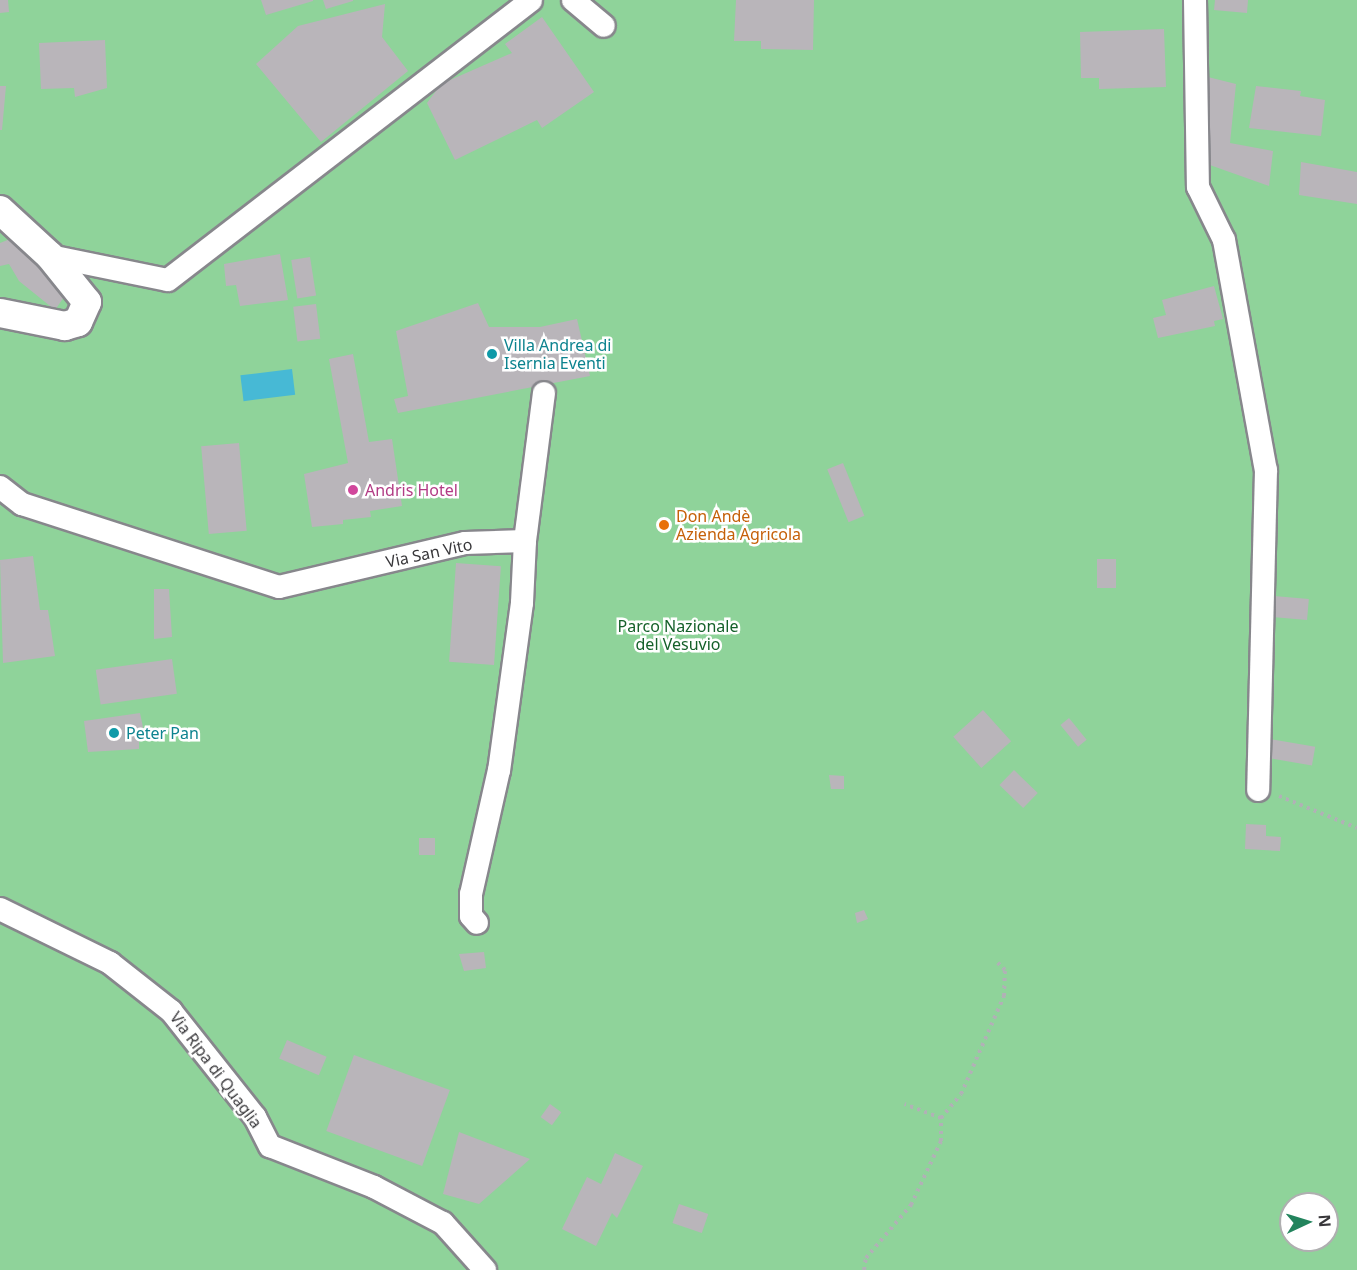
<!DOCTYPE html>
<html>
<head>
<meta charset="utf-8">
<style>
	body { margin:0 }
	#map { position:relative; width:1357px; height:1270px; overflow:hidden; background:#e7e7ed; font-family:"Noto Sans",sans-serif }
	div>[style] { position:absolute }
	.green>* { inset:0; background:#8fd39a }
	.water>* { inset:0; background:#47b9d5; transform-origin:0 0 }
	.building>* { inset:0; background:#b9b5ba; transform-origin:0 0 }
	.path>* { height:4px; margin-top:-2px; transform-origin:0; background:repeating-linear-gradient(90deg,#b1b1b6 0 3px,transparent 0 7.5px) }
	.roads { filter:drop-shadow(2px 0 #87878c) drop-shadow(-2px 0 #87878c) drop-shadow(0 2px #87878c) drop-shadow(0 -2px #87878c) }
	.minor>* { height:22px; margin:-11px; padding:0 11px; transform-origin:11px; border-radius:11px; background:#fff }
	.tertiary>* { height:28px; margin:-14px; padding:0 14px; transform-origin:14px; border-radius:14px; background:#fff }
	.dots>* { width:16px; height:16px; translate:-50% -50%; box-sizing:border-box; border:3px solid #fff; border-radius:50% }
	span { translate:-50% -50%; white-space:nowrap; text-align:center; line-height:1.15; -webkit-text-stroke:5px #fff; paint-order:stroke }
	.culture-label { font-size:16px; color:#0d838f }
	.left { translate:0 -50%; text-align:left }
	.hotel-label { font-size:16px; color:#b23c85 }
	.food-label { font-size:16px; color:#c56008 }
	.street-label { font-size:16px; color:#38373a }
	.park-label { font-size:16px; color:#15602a }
	.north { position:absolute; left:1279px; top:1192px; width:60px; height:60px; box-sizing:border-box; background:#fff; border:2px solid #afafb0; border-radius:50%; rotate:86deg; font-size:16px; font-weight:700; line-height:24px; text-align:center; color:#38373a }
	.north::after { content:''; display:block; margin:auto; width:21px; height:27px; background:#23845d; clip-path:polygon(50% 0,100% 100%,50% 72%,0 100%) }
</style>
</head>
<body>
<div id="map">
	<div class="green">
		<div style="clip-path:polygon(evenodd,0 0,1357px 0,1357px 1270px,0 1270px,0 0,1291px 1204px,1327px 1204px,1327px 1240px,1291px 1240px,1291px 1204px)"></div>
	</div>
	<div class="water">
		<div style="left:292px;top:369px;width:26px;height:52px;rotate:83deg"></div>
	</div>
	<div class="building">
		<div style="clip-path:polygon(0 0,8px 0,9px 12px,0 13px)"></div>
		<div style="clip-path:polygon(261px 0,313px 0,313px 1px,266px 15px)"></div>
		<div style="clip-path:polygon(323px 0,353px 0,353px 1px,326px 9px)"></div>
		<div style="clip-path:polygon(736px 0,814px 0,813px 50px,761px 49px,761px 41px,734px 41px)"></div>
		<div style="clip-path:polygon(1215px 0,1248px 0,1247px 13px,1214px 10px)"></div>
		<div style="clip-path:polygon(385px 4px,382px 37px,408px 71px,321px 142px,256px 64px,298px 26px)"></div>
		<div style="clip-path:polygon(542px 17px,594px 92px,542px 128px,537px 120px,455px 160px,427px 103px,441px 84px,512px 53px,505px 44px)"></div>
		<div style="clip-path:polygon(1164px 29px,1166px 87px,1099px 89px,1099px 78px,1081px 78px,1080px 32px)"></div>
		<div style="clip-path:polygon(105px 40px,107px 88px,75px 97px,74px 88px,41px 89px,39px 43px)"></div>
		<div style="clip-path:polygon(1208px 77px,1236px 84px,1230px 143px,1273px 151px,1269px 186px,1207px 164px)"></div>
		<div style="clip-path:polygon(0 86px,6px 86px,2px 130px,0 130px)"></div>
		<div style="clip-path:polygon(1256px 86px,1301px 91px,1300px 96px,1325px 100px,1321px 136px,1249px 128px)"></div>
		<div style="clip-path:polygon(1301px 162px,1357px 172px,1357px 204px,1299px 195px)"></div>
		<div style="clip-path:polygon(15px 237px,64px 297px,55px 310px,19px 281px,9px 264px,0 266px,0 243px)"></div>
		<div style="clip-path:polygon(280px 254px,288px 300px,240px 306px,236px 285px,226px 286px,224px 264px)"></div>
		<div style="left:310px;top:257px;width:39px;height:19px;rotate:81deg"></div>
		<div style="clip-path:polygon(1214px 286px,1223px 319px,1214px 321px,1215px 326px,1158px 338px,1153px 318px,1166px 315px,1162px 300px)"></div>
		<div style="clip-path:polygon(478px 303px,489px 327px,540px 327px,577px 319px,590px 376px,398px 413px,394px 399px,408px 396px,396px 331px)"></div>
		<div style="left:316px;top:304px;width:35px;height:23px;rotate:83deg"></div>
		<div style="clip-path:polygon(353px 354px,369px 442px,392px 439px,402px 506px,370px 511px,371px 517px,343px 520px,343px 524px,312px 527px,304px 474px,348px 463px,329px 359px)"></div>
		<div style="left:239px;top:443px;width:88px;height:38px;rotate:85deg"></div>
		<div style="left:843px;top:463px;width:57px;height:17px;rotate:68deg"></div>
		<div style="clip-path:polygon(33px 556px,40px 610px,48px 610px,55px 656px,3px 663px,0 560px)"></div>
		<div style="left:1097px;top:559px;width:19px;height:29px"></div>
		<div style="left:456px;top:563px;width:45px;height:99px;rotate:4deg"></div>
		<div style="clip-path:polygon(154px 589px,169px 589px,172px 637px,154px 639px)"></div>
		<div style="left:1274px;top:596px;width:35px;height:21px;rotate:5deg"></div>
		<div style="left:172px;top:659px;width:35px;height:77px;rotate:82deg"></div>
		<div style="left:983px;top:710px;width:42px;height:40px;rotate:48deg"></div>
		<div style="clip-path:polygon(140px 713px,144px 732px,139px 734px,139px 749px,88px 752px,84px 721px)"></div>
		<div style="left:1069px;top:718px;width:28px;height:11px;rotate:51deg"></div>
		<div style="left:1265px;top:738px;width:51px;height:19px;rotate:10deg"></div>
		<div style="left:1014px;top:770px;width:33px;height:21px;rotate:44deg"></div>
		<div style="clip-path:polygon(829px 775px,844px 776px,844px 789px,831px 789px)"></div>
		<div style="clip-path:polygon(1246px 824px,1266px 825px,1266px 836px,1281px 837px,1280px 851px,1245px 849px)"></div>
		<div style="left:419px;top:838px;width:16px;height:17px"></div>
		<div style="clip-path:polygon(864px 910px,868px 919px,857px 923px,855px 913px)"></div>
		<div style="clip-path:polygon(484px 952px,486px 968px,464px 971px,459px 954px)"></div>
		<div style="left:287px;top:1040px;width:43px;height:20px;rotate:23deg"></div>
		<div style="left:354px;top:1055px;width:102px;height:81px;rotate:20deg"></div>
		<div style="left:550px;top:1104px;width:14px;height:16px;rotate:36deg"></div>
		<div style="clip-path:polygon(459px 1132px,530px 1159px,479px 1204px,443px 1194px)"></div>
		<div style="clip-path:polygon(615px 1153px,643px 1166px,617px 1218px,612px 1213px,596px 1246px,562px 1229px,587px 1177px,601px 1184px)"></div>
		<div style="left:679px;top:1204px;width:31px;height:20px;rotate:19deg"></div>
	</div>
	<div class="path">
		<div style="left:1279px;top:796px;width:84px;rotate:22.3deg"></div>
		<div style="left:941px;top:1118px;width:31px;rotate:-50deg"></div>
		<div style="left:961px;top:1094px;width:107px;rotate:-66.3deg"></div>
		<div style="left:1004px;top:996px;width:26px;rotate:-88deg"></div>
		<div style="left:1005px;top:970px;width:14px;rotate:-135deg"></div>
		<div style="left:864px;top:1270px;width:12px;rotate:-81deg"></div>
		<div style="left:866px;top:1258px;width:70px;rotate:-49.7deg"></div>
		<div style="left:911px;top:1205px;width:71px;rotate:-64.9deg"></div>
		<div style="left:941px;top:1141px;width:23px;rotate:-90deg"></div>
		<div style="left:941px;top:1118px;width:39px;rotate:-159deg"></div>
	</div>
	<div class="roads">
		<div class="minor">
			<div style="left:573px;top:0;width:40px;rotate:40deg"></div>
			<div style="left:1195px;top:0;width:187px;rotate:89.1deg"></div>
			<div style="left:1198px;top:187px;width:59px;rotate:63.9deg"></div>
			<div style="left:1224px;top:240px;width:234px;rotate:79.7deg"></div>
			<div style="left:1266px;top:470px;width:320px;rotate:91.4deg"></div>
			<div style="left:50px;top:256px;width:120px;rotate:11.5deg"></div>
			<div style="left:168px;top:280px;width:458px;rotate:-37.6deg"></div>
			<div style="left:0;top:487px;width:28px;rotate:38deg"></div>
			<div style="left:22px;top:504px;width:270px;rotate:17.9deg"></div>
			<div style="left:279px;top:587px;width:191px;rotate:-13.3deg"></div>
			<div style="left:465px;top:543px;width:60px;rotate:-1.9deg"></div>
			<div style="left:525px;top:541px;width:62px;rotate:92.8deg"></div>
			<div style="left:522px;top:603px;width:169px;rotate:97.8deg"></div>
			<div style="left:499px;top:770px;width:127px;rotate:102.7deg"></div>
			<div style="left:471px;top:894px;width:22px;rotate:90deg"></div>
			<div style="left:471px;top:916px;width:9px;rotate:49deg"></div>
			<div style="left:525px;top:541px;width:149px;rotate:-82.7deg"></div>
			<div style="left:0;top:909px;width:123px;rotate:26.1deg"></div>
			<div style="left:110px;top:963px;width:78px;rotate:38.2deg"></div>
			<div style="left:171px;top:1011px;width:135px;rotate:51.6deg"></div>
			<div style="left:255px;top:1117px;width:33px;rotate:63deg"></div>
			<div style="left:270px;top:1146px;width:112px;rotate:21.5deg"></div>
			<div style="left:374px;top:1187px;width:78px;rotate:27.6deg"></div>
			<div style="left:443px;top:1223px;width:63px;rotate:48.2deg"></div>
		</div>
		<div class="tertiary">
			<div style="left:0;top:210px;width:68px;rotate:42.6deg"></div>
			<div style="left:50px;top:256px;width:59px;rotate:51.2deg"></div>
			<div style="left:87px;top:302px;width:22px;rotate:114deg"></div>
			<div style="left:78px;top:322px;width:14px;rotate:163deg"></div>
			<div style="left:65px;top:326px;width:66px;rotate:-168.7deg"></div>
		</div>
	</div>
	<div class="dots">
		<div style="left:492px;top:354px;background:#0f9aa8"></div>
		<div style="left:353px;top:490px;background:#d1479c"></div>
		<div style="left:664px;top:525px;background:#e8710a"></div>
		<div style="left:114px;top:733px;background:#0f9aa8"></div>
	</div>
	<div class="culture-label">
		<span class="left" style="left:504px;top:354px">Villa Andrea di<br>Isernia Eventi</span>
		<span class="left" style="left:126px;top:733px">Peter Pan</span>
	</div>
	<div class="hotel-label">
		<span class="left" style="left:365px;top:490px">Andris Hotel</span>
	</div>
	<div class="food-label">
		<span class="left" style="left:676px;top:525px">Don Andè<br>Azienda Agricola</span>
	</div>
	<div class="street-label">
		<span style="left:429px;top:553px;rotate:-12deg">Via San Vito</span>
		<span style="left:216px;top:1070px;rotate:53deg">Via Ripa di Quaglia</span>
	</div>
	<div class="park-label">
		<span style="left:678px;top:635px">Parco Nazionale<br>del Vesuvio</span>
	</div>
	<div class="north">N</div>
</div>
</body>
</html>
